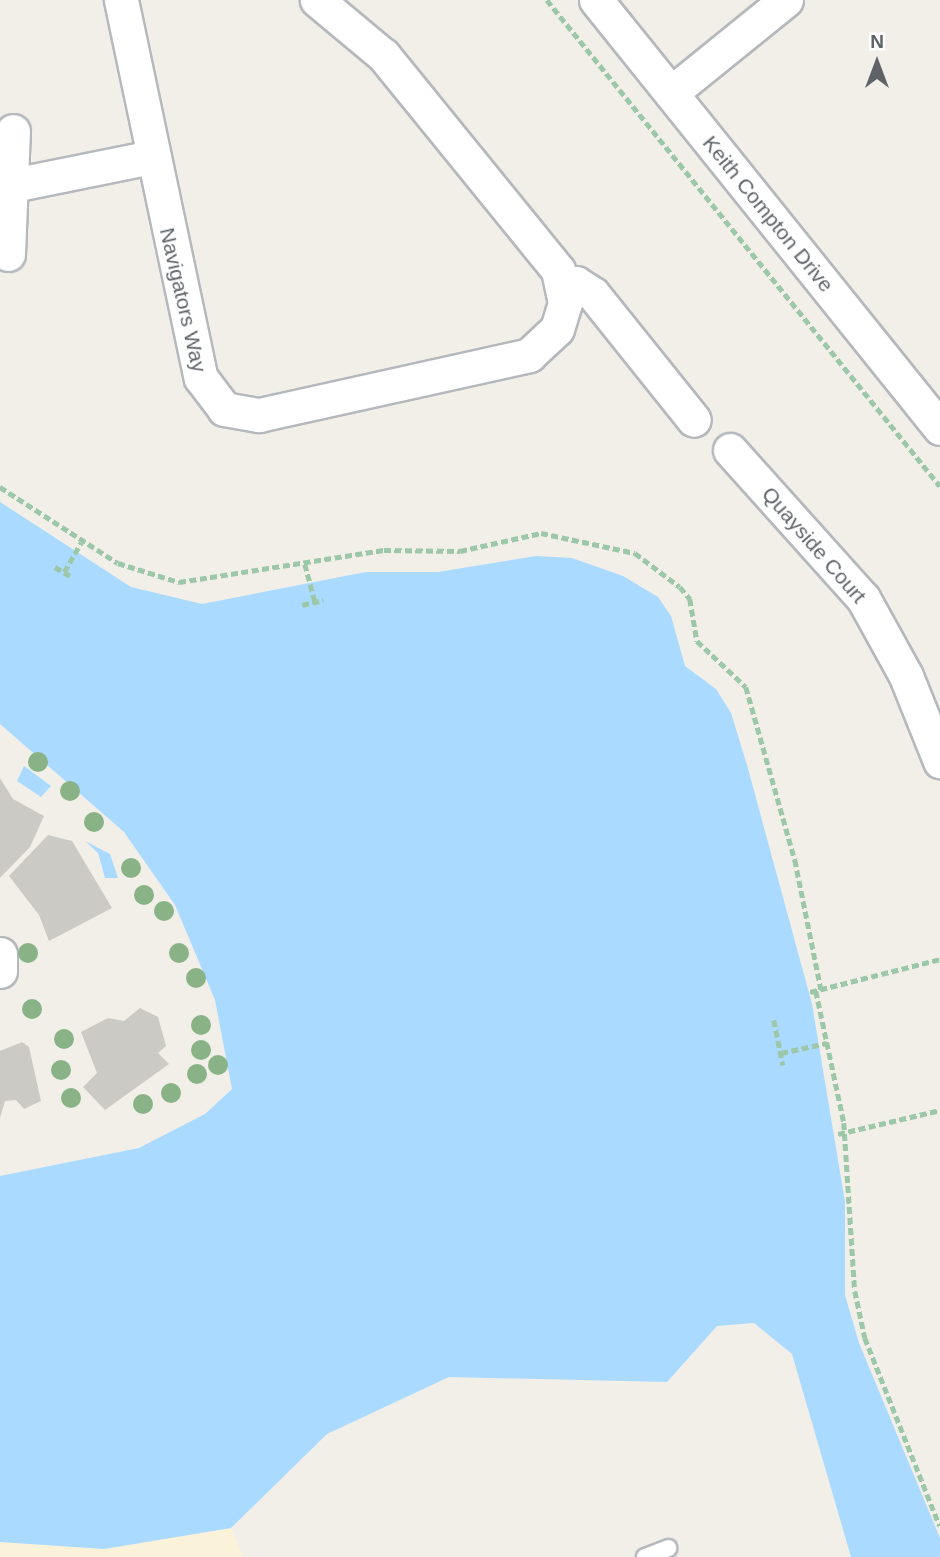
<!DOCTYPE html>
<html>
<head>
<meta charset="utf-8">
<style>
	body { margin:0 }
	#map { position:relative; width:940px; height:1557px; overflow:hidden; background:#f1efe8; font-family:Helvetica,sans-serif }
	div>[style] { position:absolute }
	.sand>* { inset:0; background:#fbf3d9 }
	.water>* { inset:0; background:#aadaff }
	.building>* { inset:0; background:#cccac5 }
	.path>* { height:4.5px; margin-top:-2.25px; transform-origin:0; background:repeating-linear-gradient(90deg,#9cc7a9 0 7px,transparent 0 10.5px) }
	.roads { filter:drop-shadow(2px 0 #b5b8bc) drop-shadow(-2px 0 #b5b8bc) drop-shadow(0 2px #b5b8bc) drop-shadow(0 -2px #b5b8bc) }
	.lane>* { height:16px; margin:-8px; padding:0 8px; transform-origin:8px; border-radius:8px; background:#fff }
	.street>* { height:33px; margin:-16.5px; padding:0 16.5px; transform-origin:16.5px; border-radius:16.5px; background:#fff }
	.trees>* { width:20px; height:20px; margin:-10px; border-radius:50%; background:#89b387 }
	span { translate:-50% -50%; white-space:nowrap; text-align:center; line-height:1.15; -webkit-text-stroke:6px #fff; paint-order:stroke }
	.street-label { font-size:21px; color:#5f6368 }
	.north { position:absolute; left:842px; top:28px; width:70px; height:70px; -webkit-text-stroke:5px #fff; paint-order:stroke; rotate:0deg; font-size:19px; font-weight:700; line-height:28px; text-align:center; color:#5f6368 }
	.north::after { content:''; display:block; margin:auto; width:24px; height:32px; background:#5f6368; clip-path:polygon(50% 0,100% 100%,50% 72%,0 100%) }
</style>
</head>
<body>
<div id="map">
	<div class="sand">
		<div style="clip-path:polygon(231px 1528px,243px 1557px,0 1557px,0 1542px,104px 1549px)"></div>
	</div>
	<div class="water">
		<div style="clip-path:polygon(0 502px,131px 587px,202px 604px,366px 572px,438px 572px,536px 556px,572px 558px,623px 576px,658px 597px,671px 616px,685px 666px,716px 689px,731px 713px,747px 765px,812px 1004px,845px 1202px,845px 1295px,859px 1343px,940px 1538px,940px 1557px,851px 1557px,792px 1354px,754px 1323px,717px 1326px,667px 1382px,449px 1377px,327px 1434px,231px 1528px,104px 1549px,0 1542px,0 1176px,139px 1148px,205px 1114px,232px 1089px,215px 1000px,175px 905px,124px 832px,0 724px)"></div>
		<div style="clip-path:polygon(24px 766px,51px 786px,41px 797px,17px 781px)"></div>
		<div style="clip-path:polygon(85px 841px,110px 854px,118px 878px,105px 878px,98px 853px)"></div>
	</div>
	<div class="building">
		<div style="clip-path:polygon(0 778px,13px 799px,44px 816px,30px 847px,0 878px)"></div>
		<div style="clip-path:polygon(48px 835px,72px 841px,112px 908px,49px 941px,39px 915px,9px 876px)"></div>
		<div style="clip-path:polygon(140px 1008px,158px 1017px,166px 1046px,158px 1053px,169px 1064px,105px 1110px,83px 1087px,97px 1073px,81px 1032px,108px 1018px,124px 1021px)"></div>
		<div style="clip-path:polygon(22px 1042px,29px 1047px,41px 1101px,24px 1109px,16px 1100px,5px 1101px,0 1118px,0 1051px)"></div>
	</div>
	<div class="path">
		<div style="left:547px;top:0;width:625px;rotate:51.04deg"></div>
		<div style="left:0;top:487px;width:140px;rotate:32.8deg"></div>
		<div style="left:118px;top:563px;width:64px;rotate:17.3deg"></div>
		<div style="left:179px;top:582px;width:207px;rotate:-8.9deg"></div>
		<div style="left:384px;top:550px;width:76px;rotate:0.8deg"></div>
		<div style="left:460px;top:551px;width:83px;rotate:-12.5deg"></div>
		<div style="left:541px;top:533px;width:96px;rotate:12deg"></div>
		<div style="left:635px;top:553px;width:56px;rotate:37.1deg"></div>
		<div style="left:680px;top:587px;width:16px;rotate:50deg"></div>
		<div style="left:690px;top:599px;width:43px;rotate:80.5deg"></div>
		<div style="left:697px;top:641px;width:67px;rotate:43.2deg"></div>
		<div style="left:746px;top:687px;width:180px;rotate:74.2deg"></div>
		<div style="left:795px;top:860px;width:132px;rotate:78.6deg"></div>
		<div style="left:305px;top:564px;width:39px;rotate:75deg"></div>
		<div style="left:55px;top:567px;width:20px;rotate:30deg"></div>
		<div style="left:64px;top:572px;width:34px;rotate:-60deg"></div>
		<div style="left:302px;top:605px;width:22px;rotate:-13deg"></div>
		<div style="left:816px;top:991px;width:135px;rotate:78deg"></div>
		<div style="left:844px;top:1123px;width:168px;rotate:86.3deg"></div>
		<div style="left:855px;top:1291px;width:48px;rotate:78deg"></div>
		<div style="left:865px;top:1338px;width:202px;rotate:68.3deg"></div>
		<div style="left:810px;top:992px;width:134px;rotate:-14.2deg"></div>
		<div style="left:774px;top:1020px;width:46px;rotate:78.7deg"></div>
		<div style="left:781px;top:1053px;width:47px;rotate:-12.3deg"></div>
		<div style="left:838px;top:1134px;width:105px;rotate:-13.2deg"></div>
	</div>
	<div class="roads">
		<div class="lane">
			<div style="left:645px;top:1557px;width:25px;rotate:-21deg"></div>
		</div>
		<div class="street">
			<div style="left:121px;top:0;width:386px;rotate:78.1deg"></div>
			<div style="left:201px;top:378px;width:39px;rotate:53deg"></div>
			<div style="left:224px;top:409px;width:36px;rotate:10deg"></div>
			<div style="left:259px;top:415px;width:277px;rotate:-12.5deg"></div>
			<div style="left:529px;top:355px;width:38px;rotate:-43deg"></div>
			<div style="left:557px;top:329px;width:27px;rotate:-73deg"></div>
			<div style="left:565px;top:303px;width:34px;rotate:-102deg"></div>
			<div style="left:558px;top:270px;width:277px;rotate:-129.1deg"></div>
			<div style="left:383px;top:55px;width:86px;rotate:-140.2deg"></div>
			<div style="left:596px;top:0;width:549px;rotate:51.21deg"></div>
			<div style="left:671px;top:93px;width:148px;rotate:-39deg"></div>
			<div style="left:8px;top:186px;width:147px;rotate:-11.4deg"></div>
			<div style="left:8px;top:254px;width:123px;rotate:-87.7deg"></div>
			<div style="left:565px;top:285px;width:11px;rotate:-10deg"></div>
			<div style="left:576px;top:283px;width:20px;rotate:33deg"></div>
			<div style="left:593px;top:294px;width:161px;rotate:51.3deg"></div>
			<div style="left:730px;top:450px;width:199px;rotate:48.1deg"></div>
			<div style="left:863px;top:598px;width:89px;rotate:61.1deg"></div>
			<div style="left:906px;top:676px;width:92px;rotate:68.2deg"></div>
			<div style="left:0;top:954px;width:17px;rotate:90deg"></div>
		</div>
	</div>
	<div class="trees">
		<div style="left:38px;top:762px"></div>
		<div style="left:70px;top:791px"></div>
		<div style="left:94px;top:822px"></div>
		<div style="left:131px;top:868px"></div>
		<div style="left:144px;top:895px"></div>
		<div style="left:164px;top:911px"></div>
		<div style="left:28px;top:953px"></div>
		<div style="left:179px;top:953px"></div>
		<div style="left:196px;top:978px"></div>
		<div style="left:32px;top:1009px"></div>
		<div style="left:201px;top:1025px"></div>
		<div style="left:64px;top:1039px"></div>
		<div style="left:201px;top:1050px"></div>
		<div style="left:218px;top:1065px"></div>
		<div style="left:61px;top:1070px"></div>
		<div style="left:197px;top:1074px"></div>
		<div style="left:171px;top:1093px"></div>
		<div style="left:71px;top:1098px"></div>
		<div style="left:143px;top:1104px"></div>
	</div>
	<div class="street-label">
		<span style="left:768px;top:214px;rotate:51deg">Keith Compton Drive</span>
		<span style="left:183px;top:300px;rotate:77deg">Navigators Way</span>
		<span style="left:814px;top:545px;rotate:49deg">Quayside Court</span>
	</div>
	<div class="north">N</div>
</div>
</body>
</html>
